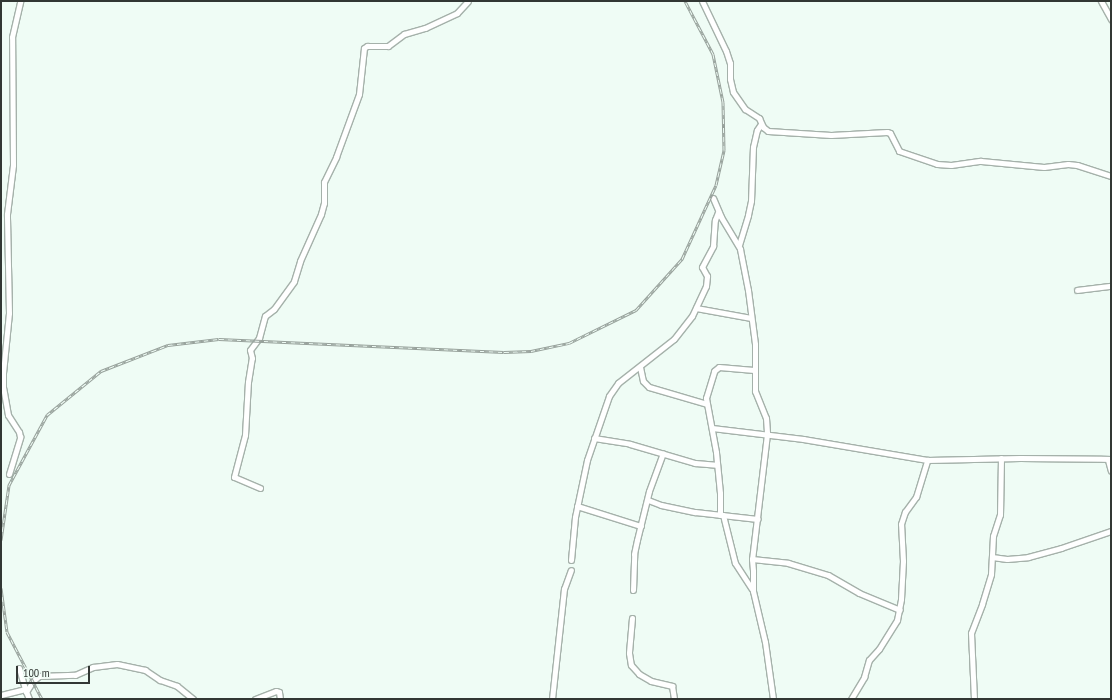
<!DOCTYPE html>
<html>
<head>
<meta charset="utf-8">
<style>
	body { margin:0 }
	#map { position:relative; width:1112px; height:700px; overflow:hidden; background:#effcf5; font-family:"PT Sans Narrow",sans-serif }
	div>[style] { position:absolute }
	.roads { filter:drop-shadow(1px 0 #a5b1aa) drop-shadow(-1px 0 #a5b1aa) drop-shadow(0 1px #a5b1aa) drop-shadow(0 -1px #a5b1aa) }
	.minor>* { height:5px; margin:-2.5px; padding:0 2.5px; transform-origin:2.5px; border-radius:2.5px; background:#fff }
	.rail>* { height:3px; margin-top:-1.5px; transform-origin:0; background:repeating-linear-gradient(90deg,#effcf5 0 4.5px,#96a09a 0 9px); box-sizing:border-box; border-block:1px solid #96a09a }
	span { translate:-50% -50%; white-space:nowrap; text-align:center; line-height:1.15; -webkit-text-stroke:4px #effcf5; paint-order:stroke }
	.frame { position:absolute; inset:0; border:2px solid #323734; pointer-events:none }
	.scale { position:absolute; left:16px; top:666px; width:74px; height:18px; box-sizing:border-box; border:2px solid #323734; border-top:0; padding-left:5px; font-size:12px; line-height:14px; white-space:nowrap; color:#323734; -webkit-text-stroke:3px #effcf5; paint-order:stroke }
</style>
</head>
<body>
<div id="map">
	<div class="roads">
		<div class="minor">
			<div style="left:702px;top:1px;width:55px;rotate:64.4deg"></div>
			<div style="left:726px;top:51px;width:13px;rotate:72deg"></div>
			<div style="left:730px;top:63px;width:16px;rotate:90deg"></div>
			<div style="left:730px;top:79px;width:13px;rotate:77deg"></div>
			<div style="left:733px;top:92px;width:21px;rotate:55deg"></div>
			<div style="left:745px;top:109px;width:17px;rotate:33deg"></div>
			<div style="left:759px;top:118px;width:10px;rotate:66deg"></div>
			<div style="left:763px;top:127px;width:6px;rotate:39deg"></div>
			<div style="left:768px;top:131px;width:63px;rotate:3.6deg"></div>
			<div style="left:831px;top:135px;width:56px;rotate:-3.1deg"></div>
			<div style="left:887px;top:132px;width:3px;rotate:18deg"></div>
			<div style="left:890px;top:133px;width:20px;rotate:63deg"></div>
			<div style="left:899px;top:151px;width:40px;rotate:18.9deg"></div>
			<div style="left:937px;top:164px;width:14px;rotate:4deg"></div>
			<div style="left:951px;top:165px;width:30px;rotate:-8deg"></div>
			<div style="left:981px;top:161px;width:63px;rotate:5.4deg"></div>
			<div style="left:1044px;top:167px;width:24px;rotate:-7deg"></div>
			<div style="left:1068px;top:164px;width:9px;rotate:6deg"></div>
			<div style="left:1077px;top:165px;width:36px;rotate:18deg"></div>
			<div style="left:1101px;top:1px;width:21px;rotate:61deg"></div>
			<div style="left:713px;top:198px;width:21px;rotate:67deg"></div>
			<div style="left:721px;top:217px;width:37px;rotate:59deg"></div>
			<div style="left:740px;top:249px;width:42px;rotate:79deg"></div>
			<div style="left:748px;top:290px;width:54px;rotate:82.6deg"></div>
			<div style="left:755px;top:344px;width:47px;rotate:90deg"></div>
			<div style="left:755px;top:391px;width:29px;rotate:68deg"></div>
			<div style="left:766px;top:418px;width:16px;rotate:86deg"></div>
			<div style="left:767px;top:434px;width:126px;rotate:96.8deg"></div>
			<div style="left:752px;top:559px;width:12px;rotate:85deg"></div>
			<div style="left:753px;top:571px;width:20px;rotate:90deg"></div>
			<div style="left:753px;top:591px;width:52px;rotate:76.8deg"></div>
			<div style="left:765px;top:642px;width:58px;rotate:82deg"></div>
			<div style="left:739px;top:245px;width:31px;rotate:-73deg"></div>
			<div style="left:748px;top:215px;width:14px;rotate:-78deg"></div>
			<div style="left:751px;top:201px;width:54px;rotate:-87.9deg"></div>
			<div style="left:753px;top:147px;width:17px;rotate:-77deg"></div>
			<div style="left:757px;top:130px;width:7px;rotate:-56deg"></div>
			<div style="left:1077px;top:290px;width:34px;rotate:-7deg"></div>
			<div style="left:696px;top:308px;width:56px;rotate:10.3deg"></div>
			<div style="left:640px;top:367px;width:14px;rotate:78deg"></div>
			<div style="left:643px;top:381px;width:8px;rotate:45deg"></div>
			<div style="left:649px;top:387px;width:60px;rotate:16.3deg"></div>
			<div style="left:712px;top:428px;width:92px;rotate:6.9deg"></div>
			<div style="left:803px;top:439px;width:126px;rotate:9.6deg"></div>
			<div style="left:927px;top:460px;width:93px;rotate:-1.2deg"></div>
			<div style="left:1020px;top:458px;width:91px;rotate:0.6deg"></div>
			<div style="left:594px;top:438px;width:36px;rotate:9deg"></div>
			<div style="left:630px;top:444px;width:68px;rotate:16.3deg"></div>
			<div style="left:695px;top:463px;width:21px;rotate:5deg"></div>
			<div style="left:1108px;top:460px;width:11px;rotate:75deg"></div>
			<div style="left:9px;top:474px;width:39px;rotate:-73deg"></div>
			<div style="left:20px;top:437px;width:5px;rotate:-101deg"></div>
			<div style="left:19px;top:432px;width:20px;rotate:-123deg"></div>
			<div style="left:8px;top:415px;width:27px;rotate:-100deg"></div>
			<div style="left:3px;top:388px;width:15px;rotate:-90deg"></div>
			<div style="left:3px;top:373px;width:60px;rotate:-84.3deg"></div>
			<div style="left:9px;top:313px;width:99px;rotate:-91.2deg"></div>
			<div style="left:7px;top:214px;width:49px;rotate:-83deg"></div>
			<div style="left:13px;top:165px;width:128px;rotate:-90.4deg"></div>
			<div style="left:12px;top:37px;width:37px;rotate:-77deg"></div>
			<div style="left:260px;top:488px;width:28px;rotate:-157deg"></div>
			<div style="left:234px;top:477px;width:43px;rotate:-75.3deg"></div>
			<div style="left:245px;top:435px;width:53px;rotate:-86.8deg"></div>
			<div style="left:248px;top:382px;width:24px;rotate:-81deg"></div>
			<div style="left:252px;top:358px;width:8px;rotate:-104deg"></div>
			<div style="left:250px;top:350px;width:15px;rotate:-53deg"></div>
			<div style="left:259px;top:338px;width:23px;rotate:-75deg"></div>
			<div style="left:265px;top:316px;width:11px;rotate:-38deg"></div>
			<div style="left:274px;top:309px;width:34px;rotate:-54deg"></div>
			<div style="left:294px;top:281px;width:21px;rotate:-73deg"></div>
			<div style="left:300px;top:261px;width:51px;rotate:-65.9deg"></div>
			<div style="left:321px;top:214px;width:11px;rotate:-75deg"></div>
			<div style="left:324px;top:203px;width:21px;rotate:-90deg"></div>
			<div style="left:324px;top:182px;width:28px;rotate:-64deg"></div>
			<div style="left:336px;top:157px;width:67px;rotate:-69.9deg"></div>
			<div style="left:359px;top:94px;width:46px;rotate:-83.8deg"></div>
			<div style="left:364px;top:48px;width:4px;rotate:-34deg"></div>
			<div style="left:367px;top:46px;width:21px"></div>
			<div style="left:388px;top:46px;width:20px;rotate:-37deg"></div>
			<div style="left:404px;top:34px;width:22px;rotate:-16deg"></div>
			<div style="left:425px;top:28px;width:35px;rotate:-25deg"></div>
			<div style="left:457px;top:13px;width:16px;rotate:-47deg"></div>
			<div style="left:648px;top:500px;width:14px;rotate:21deg"></div>
			<div style="left:661px;top:505px;width:35px;rotate:12deg"></div>
			<div style="left:695px;top:512px;width:63px;rotate:6.3deg"></div>
			<div style="left:577px;top:506px;width:67px;rotate:17.4deg"></div>
			<div style="left:720px;top:515px;width:22px;rotate:-90deg"></div>
			<div style="left:720px;top:493px;width:41px;rotate:-95.6deg"></div>
			<div style="left:716px;top:452px;width:55px;rotate:-100.5deg"></div>
			<div style="left:706px;top:398px;width:28px;rotate:-73deg"></div>
			<div style="left:714px;top:371px;width:6px;rotate:-39deg"></div>
			<div style="left:719px;top:367px;width:35px;rotate:5deg"></div>
			<div style="left:723px;top:515px;width:49px;rotate:76deg"></div>
			<div style="left:735px;top:563px;width:31px;rotate:57deg"></div>
			<div style="left:992px;top:557px;width:15px;rotate:8deg"></div>
			<div style="left:1007px;top:559px;width:21px;rotate:-5deg"></div>
			<div style="left:1028px;top:557px;width:34px;rotate:-15deg"></div>
			<div style="left:1061px;top:548px;width:53px;rotate:-18.8deg"></div>
			<div style="left:752px;top:559px;width:36px;rotate:6deg"></div>
			<div style="left:788px;top:563px;width:42px;rotate:16.7deg"></div>
			<div style="left:828px;top:575px;width:36px;rotate:30deg"></div>
			<div style="left:859px;top:593px;width:44px;rotate:22.5deg"></div>
			<div style="left:571px;top:560px;width:43px;rotate:-84.7deg"></div>
			<div style="left:575px;top:517px;width:58px;rotate:-78.1deg"></div>
			<div style="left:587px;top:460px;width:68px;rotate:-71deg"></div>
			<div style="left:609px;top:396px;width:16px;rotate:-55deg"></div>
			<div style="left:618px;top:383px;width:71px;rotate:-38.2deg"></div>
			<div style="left:674px;top:339px;width:29px;rotate:-52deg"></div>
			<div style="left:692px;top:316px;width:33px;rotate:-65deg"></div>
			<div style="left:706px;top:286px;width:10px;rotate:-84deg"></div>
			<div style="left:707px;top:276px;width:10px;rotate:-119deg"></div>
			<div style="left:702px;top:267px;width:24px;rotate:-62deg"></div>
			<div style="left:713px;top:246px;width:26px;rotate:-86deg"></div>
			<div style="left:715px;top:220px;width:9px;rotate:-69deg"></div>
			<div style="left:633px;top:590px;width:36px;rotate:-88deg"></div>
			<div style="left:634px;top:554px;width:14px;rotate:-78deg"></div>
			<div style="left:637px;top:540px;width:50px;rotate:-76.2deg"></div>
			<div style="left:649px;top:491px;width:40px;rotate:-69.8deg"></div>
			<div style="left:632px;top:618px;width:35px;rotate:95deg"></div>
			<div style="left:629px;top:653px;width:12px;rotate:81deg"></div>
			<div style="left:631px;top:665px;width:12px;rotate:48deg"></div>
			<div style="left:639px;top:674px;width:14px;rotate:30deg"></div>
			<div style="left:651px;top:681px;width:22px;rotate:13deg"></div>
			<div style="left:672px;top:686px;width:13px;rotate:81deg"></div>
			<div style="left:19px;top:668px;width:22px;rotate:74deg"></div>
			<div style="left:25px;top:689px;width:11px;rotate:68deg"></div>
			<div style="left:26px;top:692px;width:13px;rotate:-58deg"></div>
			<div style="left:33px;top:681px;width:8px;rotate:-40deg"></div>
			<div style="left:39px;top:676px;width:36px;rotate:-2deg"></div>
			<div style="left:75px;top:675px;width:20px;rotate:-24deg"></div>
			<div style="left:93px;top:667px;width:24px;rotate:-7deg"></div>
			<div style="left:117px;top:664px;width:29px;rotate:12deg"></div>
			<div style="left:145px;top:670px;width:18px;rotate:34deg"></div>
			<div style="left:160px;top:680px;width:18px;rotate:19deg"></div>
			<div style="left:177px;top:686px;width:21px;rotate:39deg"></div>
			<div style="left:1px;top:695px;width:25px;rotate:-14deg"></div>
			<div style="left:255px;top:699px;width:22px;rotate:-21deg"></div>
			<div style="left:276px;top:691px;width:3px;rotate:18deg"></div>
			<div style="left:279px;top:692px;width:7px;rotate:82deg"></div>
			<div style="left:552px;top:699px;width:111px;rotate:-83.8deg"></div>
			<div style="left:564px;top:589px;width:20px;rotate:-70deg"></div>
			<div style="left:851px;top:699px;width:26px;rotate:-59deg"></div>
			<div style="left:864px;top:677px;width:18px;rotate:-74deg"></div>
			<div style="left:869px;top:660px;width:15px;rotate:-48deg"></div>
			<div style="left:879px;top:649px;width:34px;rotate:-58deg"></div>
			<div style="left:897px;top:620px;width:21px;rotate:-79deg"></div>
			<div style="left:901px;top:599px;width:38px;rotate:-87deg"></div>
			<div style="left:903px;top:561px;width:37px;rotate:-93deg"></div>
			<div style="left:901px;top:524px;width:13px;rotate:-72deg"></div>
			<div style="left:905px;top:512px;width:19px;rotate:-54deg"></div>
			<div style="left:916px;top:497px;width:39px;rotate:-73deg"></div>
			<div style="left:974px;top:699px;width:66px;rotate:-92.6deg"></div>
			<div style="left:971px;top:633px;width:31px;rotate:-69deg"></div>
			<div style="left:982px;top:604px;width:31px;rotate:-73deg"></div>
			<div style="left:991px;top:574px;width:38px;rotate:-87deg"></div>
			<div style="left:993px;top:536px;width:22px;rotate:-72deg"></div>
			<div style="left:1000px;top:515px;width:57px;rotate:-89deg"></div>
		</div>
	</div>
	<div class="rail">
		<div style="left:1px;top:540px;width:56px;rotate:-81.7deg"></div>
		<div style="left:9px;top:485px;width:80px;rotate:-61.5deg"></div>
		<div style="left:47px;top:415px;width:70px;rotate:-39.2deg"></div>
		<div style="left:101px;top:371px;width:72px;rotate:-21.2deg"></div>
		<div style="left:168px;top:345px;width:51px;rotate:-6.7deg"></div>
		<div style="left:219px;top:339px;width:285px;rotate:2.6deg"></div>
		<div style="left:504px;top:352px;width:27px;rotate:-2deg"></div>
		<div style="left:531px;top:351px;width:39px;rotate:-12deg"></div>
		<div style="left:569px;top:343px;width:75px;rotate:-26.2deg"></div>
		<div style="left:636px;top:310px;width:69px;rotate:-48deg"></div>
		<div style="left:682px;top:259px;width:81px;rotate:-65.3deg"></div>
		<div style="left:716px;top:185px;width:36px;rotate:-77deg"></div>
		<div style="left:724px;top:150px;width:48px;rotate:-91.2deg"></div>
		<div style="left:723px;top:102px;width:49px;rotate:-101.8deg"></div>
		<div style="left:713px;top:54px;width:60px;rotate:-117.8deg"></div>
		<div style="left:1px;top:588px;width:44px;rotate:82.2deg"></div>
		<div style="left:7px;top:632px;width:76px;rotate:62.4deg"></div>
	</div>
	<div class="frame"></div>
	<div class="scale">100 m</div>
</div>
</body>
</html>
